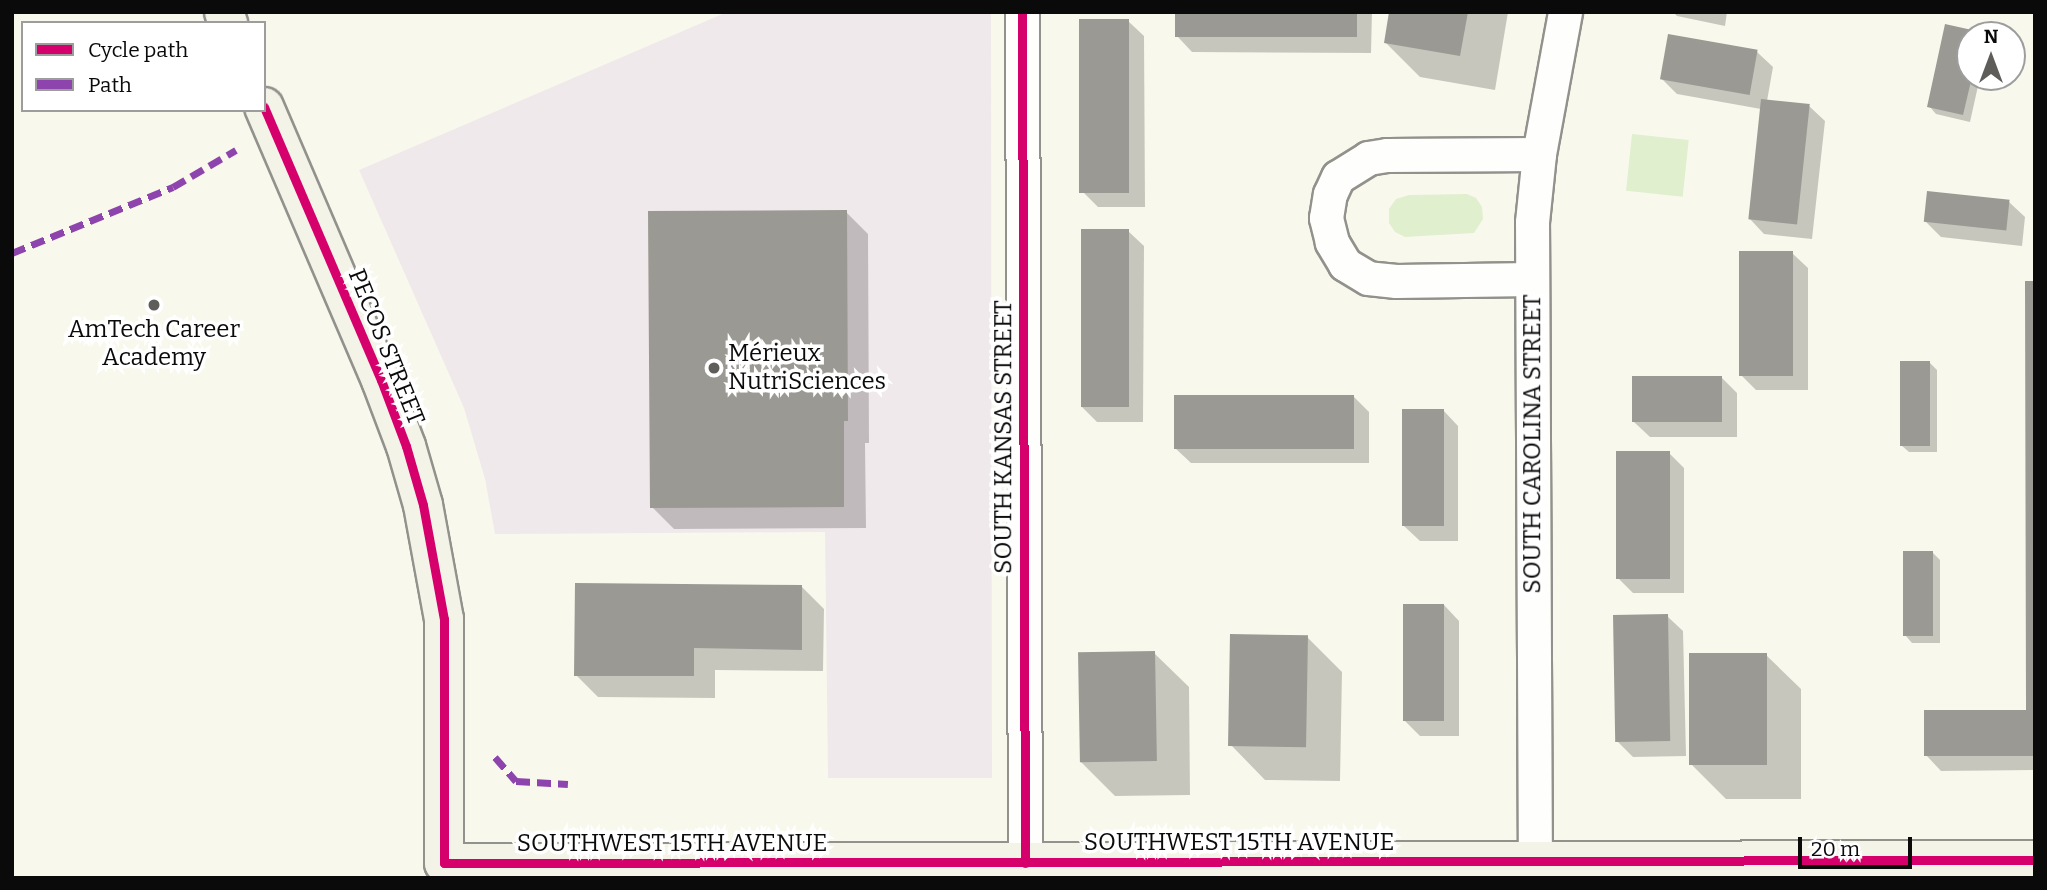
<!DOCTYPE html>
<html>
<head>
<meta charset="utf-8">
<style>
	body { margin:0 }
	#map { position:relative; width:2047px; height:890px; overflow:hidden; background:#f9f8ed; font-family:Bitter,serif }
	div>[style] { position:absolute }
	.industrial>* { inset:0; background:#f0e9eb }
	.green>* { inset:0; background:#e0efcd; transform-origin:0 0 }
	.shadow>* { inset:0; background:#0003 }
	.building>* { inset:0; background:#9b9993; transform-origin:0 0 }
	.roads { filter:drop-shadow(2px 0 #92918c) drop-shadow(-2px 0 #92918c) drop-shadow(0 2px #92918c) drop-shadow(0 -2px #92918c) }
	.minor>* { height:33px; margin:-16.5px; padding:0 16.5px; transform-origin:16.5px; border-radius:16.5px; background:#fefefc }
	.secondary>* { height:38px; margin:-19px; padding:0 19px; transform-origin:19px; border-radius:19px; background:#f3f3e7 }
	.quiet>* { height:7px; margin-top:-3.5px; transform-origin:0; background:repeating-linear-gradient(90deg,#8e44ad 0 14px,transparent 0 21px) }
	.cycleway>* { height:9px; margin:-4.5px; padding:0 4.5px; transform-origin:4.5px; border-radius:4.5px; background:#d6006c }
	.dots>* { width:19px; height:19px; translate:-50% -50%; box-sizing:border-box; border:4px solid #fff; border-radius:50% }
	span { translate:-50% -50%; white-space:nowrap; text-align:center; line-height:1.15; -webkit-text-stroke:7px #fff; paint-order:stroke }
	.poi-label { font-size:24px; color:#0a0a0a }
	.left { translate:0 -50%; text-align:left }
	.street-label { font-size:24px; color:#0a0a0a }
	.frame { position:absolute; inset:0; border:14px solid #0a0a0a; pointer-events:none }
	.legend { position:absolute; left:21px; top:21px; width:245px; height:91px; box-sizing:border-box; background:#fff; border:2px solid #9d9d9d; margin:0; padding:9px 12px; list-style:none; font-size:21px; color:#0a0a0a }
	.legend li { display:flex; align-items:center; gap:14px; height:35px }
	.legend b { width:35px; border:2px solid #9d9d9d }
	.north { position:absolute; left:1956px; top:21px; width:70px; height:70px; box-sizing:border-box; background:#fff; border:2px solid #9d9d9d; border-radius:50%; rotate:0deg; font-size:19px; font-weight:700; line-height:28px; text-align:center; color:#0a0a0a }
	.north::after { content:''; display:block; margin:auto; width:24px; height:32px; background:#5e5d59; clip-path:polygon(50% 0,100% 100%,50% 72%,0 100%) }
	.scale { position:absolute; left:1798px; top:837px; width:114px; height:32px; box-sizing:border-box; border:4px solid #0a0a0a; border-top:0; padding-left:9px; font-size:21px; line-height:24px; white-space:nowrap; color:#0a0a0a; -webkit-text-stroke:5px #fff; paint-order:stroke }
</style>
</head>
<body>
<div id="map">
	<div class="industrial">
		<div style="clip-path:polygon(727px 12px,991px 12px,992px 778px,828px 778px,825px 532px,495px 534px,485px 479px,464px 408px,359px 170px)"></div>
	</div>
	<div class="green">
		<div style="left:1632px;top:134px;width:57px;height:57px;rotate:6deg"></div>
		<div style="clip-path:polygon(1467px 194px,1476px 198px,1482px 207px,1483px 219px,1474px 233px,1405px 237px,1395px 232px,1389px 223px,1389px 209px,1396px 199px,1409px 195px)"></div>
	</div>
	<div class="shadow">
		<div style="clip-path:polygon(1177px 12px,1372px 12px,1371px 53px,1192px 52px,1177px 36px)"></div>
		<div style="clip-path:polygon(1391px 12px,1508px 12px,1495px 90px,1420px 77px,1386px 43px)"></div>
		<div style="clip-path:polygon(1673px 12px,1727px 12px,1725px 26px,1677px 16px)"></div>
		<div style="clip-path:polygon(1128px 21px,1144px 36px,1145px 207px,1098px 207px,1083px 192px)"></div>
		<div style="clip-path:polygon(1946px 26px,1982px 35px,1970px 35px,1970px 77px,1980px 77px,1970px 122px,1936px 114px,1929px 106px)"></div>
		<div style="clip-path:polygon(1757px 52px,1773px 67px,1767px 101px,1809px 106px,1825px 121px,1812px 239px,1764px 234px,1749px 218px,1761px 109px,1677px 94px,1662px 79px)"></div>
		<div style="clip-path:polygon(2009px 202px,2025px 217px,2022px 246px,1941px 237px,1925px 221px)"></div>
		<div style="clip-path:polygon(846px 212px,868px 234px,869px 443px,865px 443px,866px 528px,674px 529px,652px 507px)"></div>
		<div style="clip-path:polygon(1128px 231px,1144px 246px,1143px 422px,1097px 422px,1082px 407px)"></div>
		<div style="clip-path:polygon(1792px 253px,1808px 268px,1808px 390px,1756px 390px,1741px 375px)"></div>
		<div style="clip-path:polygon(2035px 283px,2035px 770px,1941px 771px,1926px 755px,2028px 711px)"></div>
		<div style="clip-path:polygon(1929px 362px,1937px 370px,1937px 452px,1909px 452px,1901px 445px)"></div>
		<div style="clip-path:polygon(1722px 378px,1737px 393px,1737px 437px,1650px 437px,1634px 422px)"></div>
		<div style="clip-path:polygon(1353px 396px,1369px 412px,1369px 463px,1191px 463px,1175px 448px)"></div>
		<div style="clip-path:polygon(1443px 410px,1458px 426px,1458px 541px,1420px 541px,1404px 526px)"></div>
		<div style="clip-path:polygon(1669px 453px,1684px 468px,1684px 593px,1633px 593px,1618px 578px)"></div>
		<div style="clip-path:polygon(1933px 553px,1940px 560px,1940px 643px,1912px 643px,1905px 635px)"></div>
		<div style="clip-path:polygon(802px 587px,824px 609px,823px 671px,715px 670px,715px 698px,598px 697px,576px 675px)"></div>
		<div style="clip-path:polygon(1444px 605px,1459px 621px,1459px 736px,1420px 736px,1405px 721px)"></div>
		<div style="clip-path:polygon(1667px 616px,1683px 631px,1686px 756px,1633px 757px,1618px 742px)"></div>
		<div style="clip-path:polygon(1307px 637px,1342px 672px,1340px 781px,1265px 780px,1231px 745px)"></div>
		<div style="clip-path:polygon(1154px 653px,1189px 687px,1190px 795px,1115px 796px,1081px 762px)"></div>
		<div style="clip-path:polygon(1766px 655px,1801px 689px,1801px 799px,1726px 799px,1691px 764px)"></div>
	</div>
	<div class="building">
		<div style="left:1175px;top:12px;width:182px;height:25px"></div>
		<div style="clip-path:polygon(1389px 12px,1468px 12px,1460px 56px,1384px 43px)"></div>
		<div style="left:1079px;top:19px;width:50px;height:174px"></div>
		<div style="clip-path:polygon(1945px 24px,1981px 32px,1981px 35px,1970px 35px,1972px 77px,1963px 115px,1927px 107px)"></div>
		<div style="left:1668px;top:34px;width:91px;height:46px;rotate:10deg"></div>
		<div style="left:1761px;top:99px;width:49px;height:121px;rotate:6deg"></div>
		<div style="left:1927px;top:191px;width:83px;height:31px;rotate:6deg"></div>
		<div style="clip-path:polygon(847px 210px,848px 421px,844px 421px,844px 507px,650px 508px,648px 211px)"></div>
		<div style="left:1081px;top:229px;width:48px;height:178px"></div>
		<div style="left:1739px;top:251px;width:54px;height:125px"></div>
		<div style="clip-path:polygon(2025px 281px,2035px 281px,2035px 756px,1924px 756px,1924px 710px,2026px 710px)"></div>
		<div style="left:1900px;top:361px;width:30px;height:85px"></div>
		<div style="left:1632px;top:376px;width:90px;height:46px"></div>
		<div style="left:1174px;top:395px;width:180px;height:54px"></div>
		<div style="left:1402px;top:409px;width:42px;height:117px"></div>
		<div style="left:1616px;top:451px;width:54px;height:128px"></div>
		<div style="left:1903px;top:551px;width:30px;height:85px"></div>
		<div style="clip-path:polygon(575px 583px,802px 585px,802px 650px,694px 648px,694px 676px,574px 676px)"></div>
		<div style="left:1403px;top:604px;width:41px;height:117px"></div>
		<div style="left:1668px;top:614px;width:127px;height:55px;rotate:89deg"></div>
		<div style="left:1230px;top:634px;width:78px;height:112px;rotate:1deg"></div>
		<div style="left:1155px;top:651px;width:110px;height:77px;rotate:89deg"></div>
		<div style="left:1689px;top:653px;width:78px;height:112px"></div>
	</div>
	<div class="roads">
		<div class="minor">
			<div style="left:1022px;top:12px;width:851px;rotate:89.8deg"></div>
			<div style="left:1532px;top:279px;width:136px;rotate:179.2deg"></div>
			<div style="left:1396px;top:281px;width:28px;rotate:-174deg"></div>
			<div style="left:1368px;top:278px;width:27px;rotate:-149deg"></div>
			<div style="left:1345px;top:264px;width:26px;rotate:-121deg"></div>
			<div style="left:1332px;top:242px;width:25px;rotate:-104deg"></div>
			<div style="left:1326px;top:218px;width:24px;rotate:-81deg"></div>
			<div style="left:1330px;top:194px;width:19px;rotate:-65deg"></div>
			<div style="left:1338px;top:177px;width:36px;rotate:-32deg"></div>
			<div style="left:1368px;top:158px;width:19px;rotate:-9deg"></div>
			<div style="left:1387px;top:155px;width:152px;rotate:-0.4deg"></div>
			<div style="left:1535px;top:878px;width:656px;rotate:-90.26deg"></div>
			<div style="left:1532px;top:222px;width:68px;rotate:-84.1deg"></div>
			<div style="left:1539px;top:154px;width:144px;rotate:-79.6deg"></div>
		</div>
		<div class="secondary">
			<div style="left:224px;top:12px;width:12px;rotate:70deg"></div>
			<div style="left:264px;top:107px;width:297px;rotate:66.8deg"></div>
			<div style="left:381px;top:380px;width:71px;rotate:69.3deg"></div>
			<div style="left:406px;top:446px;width:61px;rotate:73.9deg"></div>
			<div style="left:423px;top:505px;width:116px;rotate:79.6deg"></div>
			<div style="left:444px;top:619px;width:244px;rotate:90deg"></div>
			<div style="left:444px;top:863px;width:1591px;rotate:-0.11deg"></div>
		</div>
	</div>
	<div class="quiet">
		<div style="left:12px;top:253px;width:174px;rotate:-22.3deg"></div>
		<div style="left:173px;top:187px;width:73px;rotate:-30.4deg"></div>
		<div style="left:495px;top:757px;width:32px;rotate:49deg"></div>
		<div style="left:516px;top:781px;width:52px;rotate:3.3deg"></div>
	</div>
	<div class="cycleway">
		<div style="left:1022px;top:12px;width:851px;rotate:89.8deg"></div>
		<div style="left:264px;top:107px;width:297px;rotate:66.8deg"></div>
		<div style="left:381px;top:380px;width:71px;rotate:69.3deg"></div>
		<div style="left:406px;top:446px;width:61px;rotate:73.9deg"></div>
		<div style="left:423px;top:505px;width:116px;rotate:79.6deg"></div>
		<div style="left:444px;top:619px;width:244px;rotate:90deg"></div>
		<div style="left:444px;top:863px;width:1591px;rotate:-0.11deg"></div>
	</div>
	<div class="dots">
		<div style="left:154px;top:305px;background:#5e5d59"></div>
		<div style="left:714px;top:368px;background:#5e5d59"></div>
	</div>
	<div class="poi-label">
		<span style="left:154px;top:344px">AmTech Career<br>Academy</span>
		<span class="left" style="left:728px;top:368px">Mérieux<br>NutriSciences</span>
	</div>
	<div class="street-label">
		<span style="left:386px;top:347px;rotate:68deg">PECOS STREET</span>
		<span style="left:1004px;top:437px;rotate:-90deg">SOUTH KANSAS STREET</span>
		<span style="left:1533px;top:444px;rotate:-90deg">SOUTH CAROLINA STREET</span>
		<span style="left:1239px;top:843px">SOUTHWEST 15TH AVENUE</span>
		<span style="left:672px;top:844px">SOUTHWEST 15TH AVENUE</span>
	</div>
	<div class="frame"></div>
	<ul class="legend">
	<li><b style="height:9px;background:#d6006c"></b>Cycle path</li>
	<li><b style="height:9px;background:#8e44ad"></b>Path</li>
	</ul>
	<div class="north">N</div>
	<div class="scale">20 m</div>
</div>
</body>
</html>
